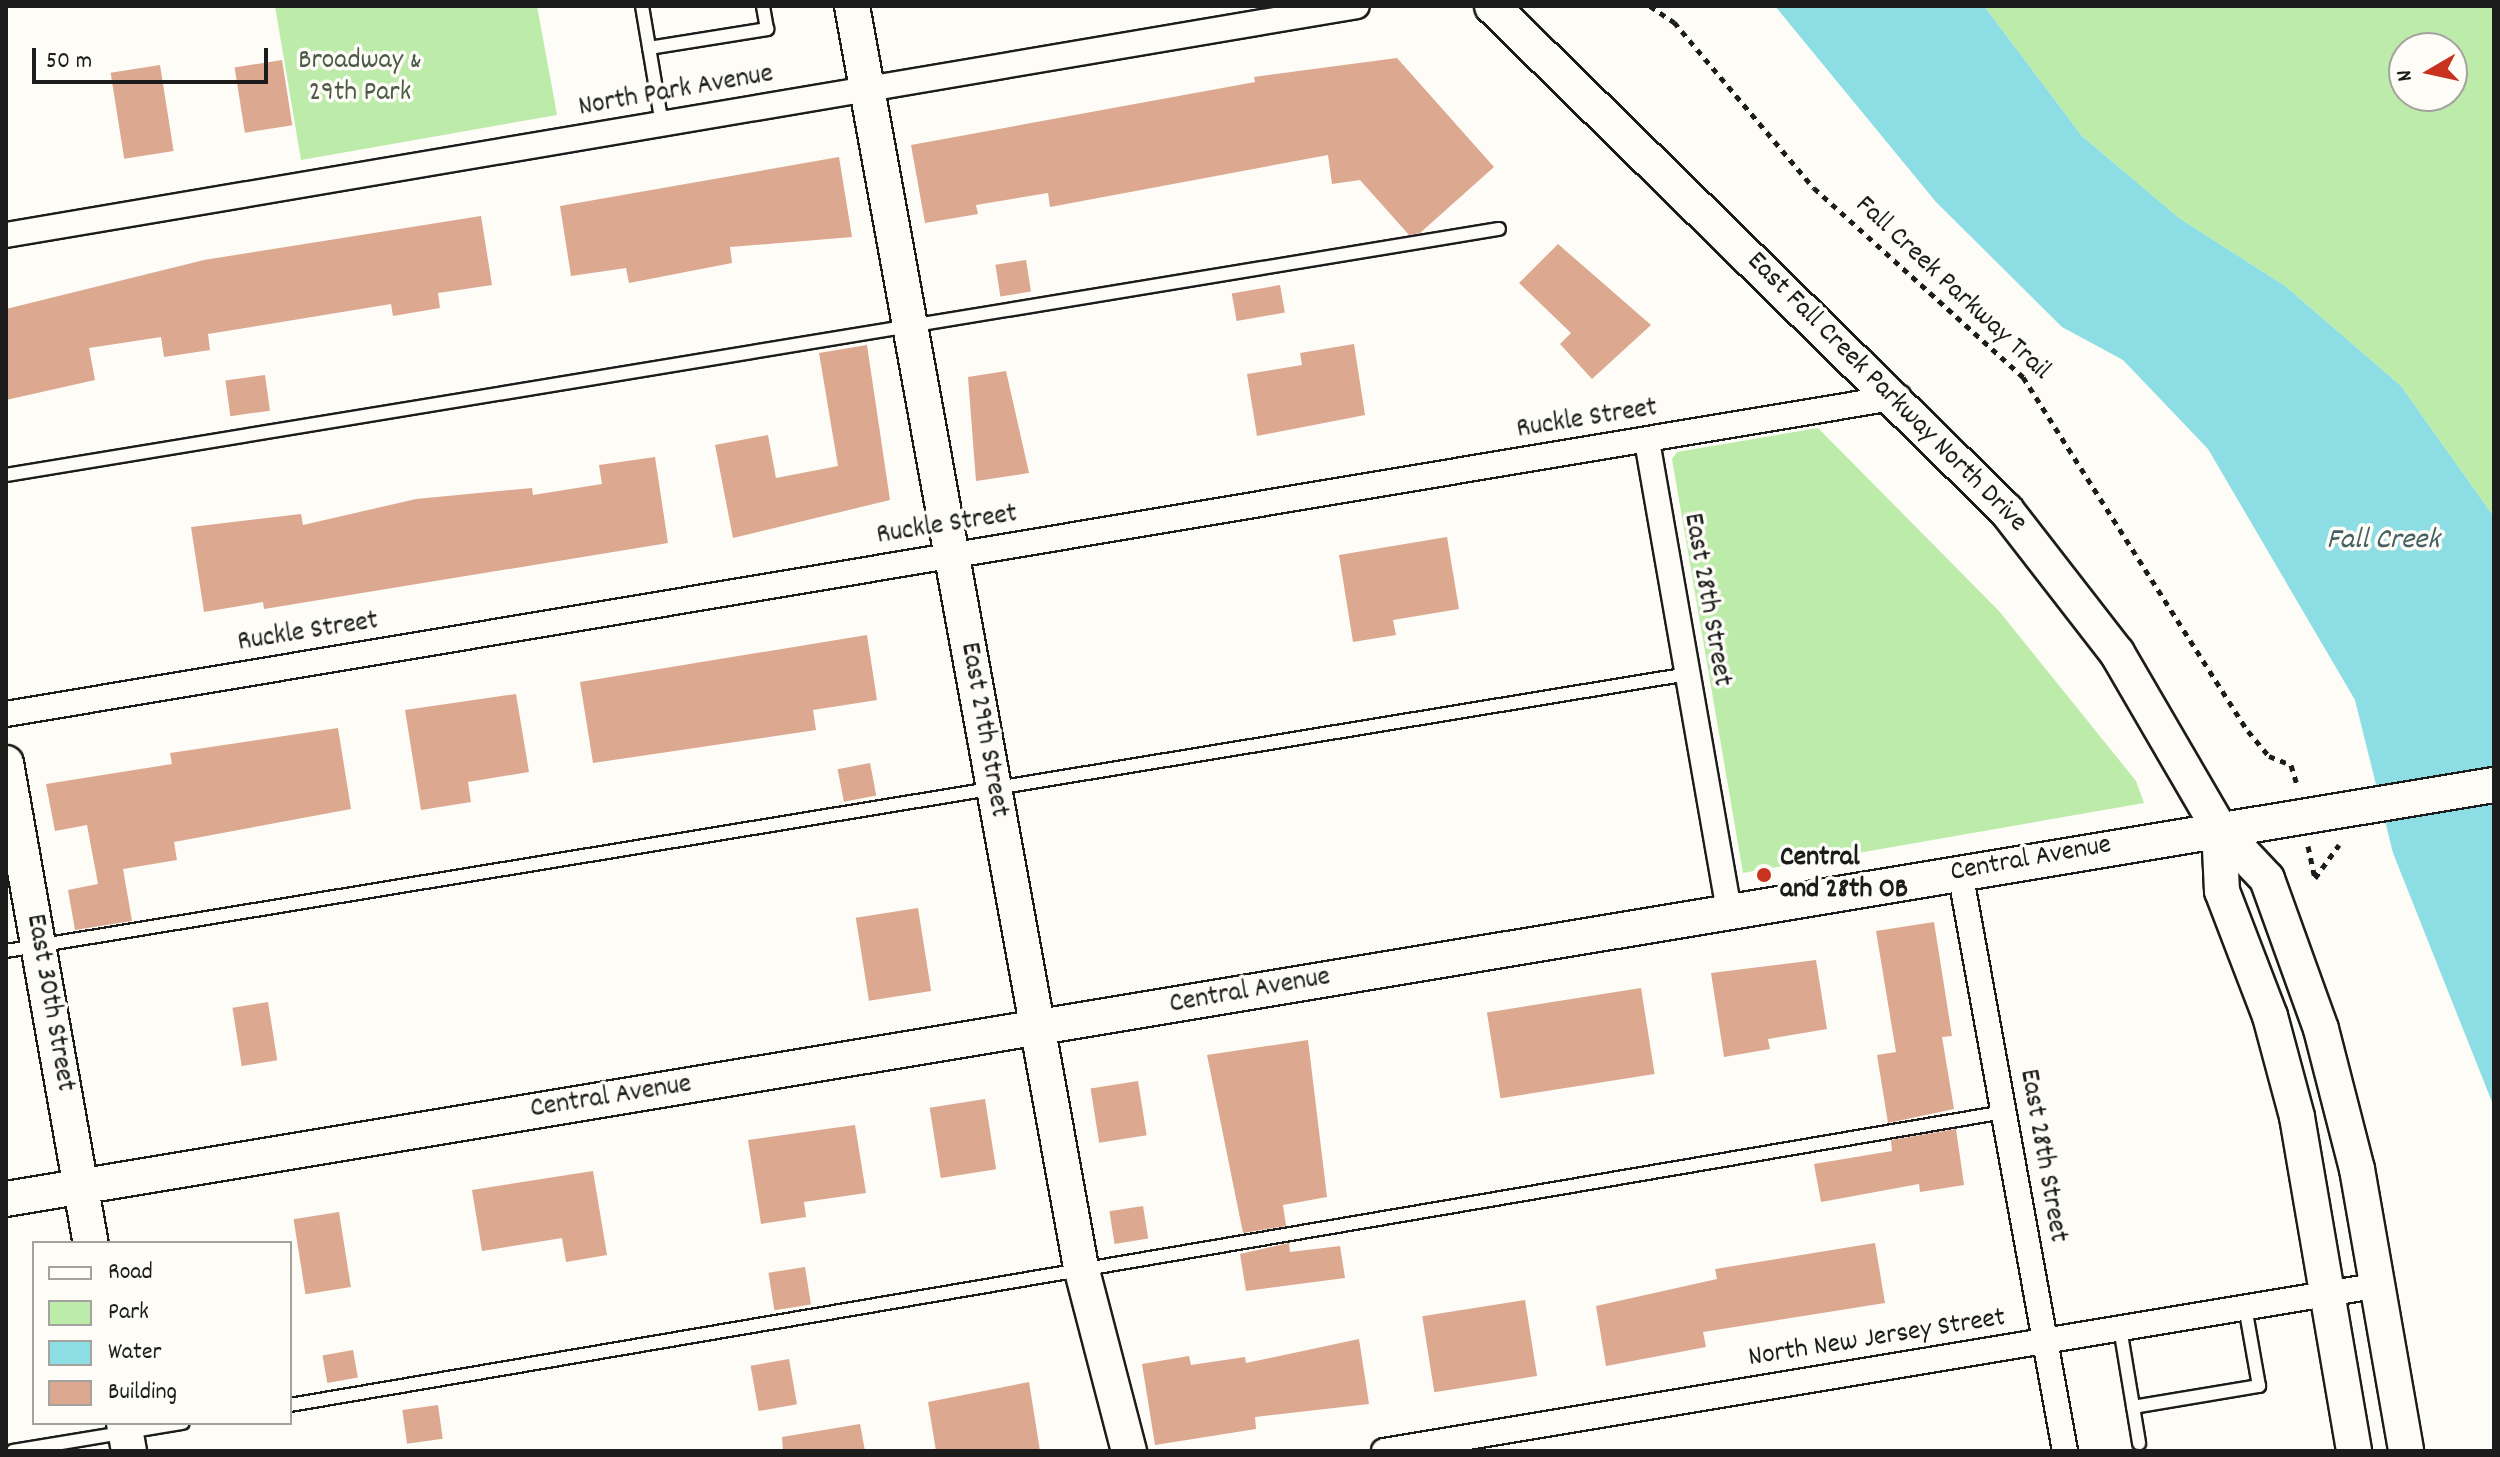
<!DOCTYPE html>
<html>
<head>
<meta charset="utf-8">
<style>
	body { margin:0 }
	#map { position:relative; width:2500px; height:1457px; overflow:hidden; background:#fdfcf7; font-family:Dekko,sans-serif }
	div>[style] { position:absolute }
	.green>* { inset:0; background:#bdebaa }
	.water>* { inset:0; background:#8ddee4 }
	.building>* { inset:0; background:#dca890; transform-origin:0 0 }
	.path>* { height:5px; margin-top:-2.5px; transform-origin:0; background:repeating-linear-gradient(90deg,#1c1c1c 0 6px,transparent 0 12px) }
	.roads { filter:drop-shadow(2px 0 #1c1c1c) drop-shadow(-2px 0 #1c1c1c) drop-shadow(0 2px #1c1c1c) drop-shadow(0 -2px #1c1c1c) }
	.service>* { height:12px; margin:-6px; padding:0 6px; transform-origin:6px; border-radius:6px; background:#fdfcf7 }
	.minor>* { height:24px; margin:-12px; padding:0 12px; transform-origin:12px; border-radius:12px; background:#fdfcf7 }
	.secondary>* { height:34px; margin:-17px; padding:0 17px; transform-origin:17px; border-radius:17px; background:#fdfcf7 }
	.dots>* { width:22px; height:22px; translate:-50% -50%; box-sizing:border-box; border:4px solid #fdfcf7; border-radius:50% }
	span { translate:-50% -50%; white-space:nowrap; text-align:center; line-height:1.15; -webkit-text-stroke:7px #fdfcf7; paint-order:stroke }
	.park-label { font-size:28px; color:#4c5a47 }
	.street-label { font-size:28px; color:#1c1c1c }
	.poi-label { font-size:28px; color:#1c1c1c; font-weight:700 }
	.left { translate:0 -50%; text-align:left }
	.water-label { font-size:30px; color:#446062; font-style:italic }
	.frame { position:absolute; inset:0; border:8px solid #1c1c1c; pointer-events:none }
	.legend { position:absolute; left:32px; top:1241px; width:260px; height:184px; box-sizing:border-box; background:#fdfcf7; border:2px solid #a3a29f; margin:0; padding:10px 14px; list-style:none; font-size:24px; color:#1c1c1c }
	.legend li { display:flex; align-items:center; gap:16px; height:40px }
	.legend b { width:40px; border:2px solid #a3a29f }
	.north { position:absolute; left:2388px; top:32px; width:80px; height:80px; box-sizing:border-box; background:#fdfcf7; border:2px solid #a3a29f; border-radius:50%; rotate:261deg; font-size:22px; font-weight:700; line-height:32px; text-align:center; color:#1c1c1c }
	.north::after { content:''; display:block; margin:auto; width:28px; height:36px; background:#c8321e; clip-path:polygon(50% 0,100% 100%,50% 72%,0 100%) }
	.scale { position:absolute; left:32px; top:48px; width:236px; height:36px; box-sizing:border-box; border:4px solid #1c1c1c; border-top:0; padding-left:10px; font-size:24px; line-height:28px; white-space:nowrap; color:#1c1c1c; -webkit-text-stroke:6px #fdfcf7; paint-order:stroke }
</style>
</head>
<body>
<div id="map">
	<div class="green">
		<div style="clip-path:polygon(275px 6px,537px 6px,557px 115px,301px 160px)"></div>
		<div style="clip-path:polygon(evenodd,1984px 6px,2494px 6px,2494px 517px,2401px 386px,2285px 286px,2179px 218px,2082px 136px,1984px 6px,2404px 48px,2452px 48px,2452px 96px,2404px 96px,2404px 48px)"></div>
		<div style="clip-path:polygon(1818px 428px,1999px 611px,2136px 781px,2144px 803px,1743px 873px,1672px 459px,1677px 452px)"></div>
	</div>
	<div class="water">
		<div style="clip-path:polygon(1775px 6px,1984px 6px,2082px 136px,2179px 218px,2285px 286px,2401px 386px,2494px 517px,2494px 1107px,2393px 853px,2355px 700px,2208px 449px,2123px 360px,2062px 327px,1936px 202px)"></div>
	</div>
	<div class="building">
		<div style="clip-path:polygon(1397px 58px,1494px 167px,1420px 233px,1409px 235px,1360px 180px,1332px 184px,1328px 155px,1050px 207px,1048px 193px,976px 205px,978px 214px,925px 223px,911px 145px,1255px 82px,1254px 77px)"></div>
		<div style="left:282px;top:60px;width:66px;height:48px;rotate:81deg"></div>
		<div style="left:160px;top:65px;width:87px;height:50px;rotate:81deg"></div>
		<div style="clip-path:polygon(839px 157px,852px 237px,730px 247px,732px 263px,629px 283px,626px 268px,571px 276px,560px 206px)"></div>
		<div style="clip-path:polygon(481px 216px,492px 285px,438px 293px,440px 308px,393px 316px,391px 304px,208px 334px,210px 350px,164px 357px,161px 337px,89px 348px,95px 380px,6px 400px,6px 309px,204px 260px)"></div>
		<div style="clip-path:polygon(1558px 244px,1651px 325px,1592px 379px,1560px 344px,1571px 333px,1519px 283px)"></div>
		<div style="left:1026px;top:260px;width:32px;height:31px;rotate:81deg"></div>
		<div style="left:1280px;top:285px;width:28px;height:49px;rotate:80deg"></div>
		<div style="clip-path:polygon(1354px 344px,1365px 415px,1257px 436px,1247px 374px,1302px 365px,1300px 353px)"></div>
		<div style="clip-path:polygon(867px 345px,890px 500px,733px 538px,715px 445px,768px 435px,776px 478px,838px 466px,819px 353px)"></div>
		<div style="clip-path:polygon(1006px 371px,1029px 473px,976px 481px,968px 377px)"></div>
		<div style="left:265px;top:375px;width:36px;height:40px;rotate:82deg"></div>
		<div style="clip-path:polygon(655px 457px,668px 543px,264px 609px,263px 602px,204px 612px,191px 527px,301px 514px,303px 525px,416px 499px,532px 488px,533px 495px,602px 484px,599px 465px)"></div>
		<div style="clip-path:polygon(1447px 537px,1459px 609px,1393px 620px,1396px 635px,1353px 642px,1339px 555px)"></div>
		<div style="clip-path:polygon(867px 635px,877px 700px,813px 710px,816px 730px,593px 763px,580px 682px)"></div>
		<div style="clip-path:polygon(516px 694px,529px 772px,468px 782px,471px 802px,421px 810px,405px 710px)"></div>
		<div style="clip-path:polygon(338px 728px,351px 809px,174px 842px,177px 860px,123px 869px,132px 921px,75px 930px,68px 890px,98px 884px,87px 825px,55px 831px,46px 784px,172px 764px,170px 753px)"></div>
		<div style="left:870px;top:763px;width:33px;height:33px;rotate:79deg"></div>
		<div style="left:918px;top:908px;width:84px;height:63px;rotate:81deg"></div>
		<div style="clip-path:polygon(1934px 922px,1952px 1036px,1942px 1037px,1954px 1109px,1888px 1123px,1877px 1055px,1896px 1052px,1876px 931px)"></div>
		<div style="clip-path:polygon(1816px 960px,1827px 1029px,1768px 1039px,1770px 1049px,1724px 1057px,1711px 973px)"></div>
		<div style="left:1641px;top:988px;width:87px;height:156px;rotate:81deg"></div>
		<div style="left:268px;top:1002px;width:59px;height:36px;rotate:81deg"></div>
		<div style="clip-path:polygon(1308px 1040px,1327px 1197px,1283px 1205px,1286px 1226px,1243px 1233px,1207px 1055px)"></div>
		<div style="left:1138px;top:1081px;width:55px;height:48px;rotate:81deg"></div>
		<div style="left:985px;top:1099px;width:71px;height:56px;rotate:81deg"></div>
		<div style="clip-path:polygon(855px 1125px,866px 1193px,804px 1202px,806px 1217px,761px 1224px,748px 1140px)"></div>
		<div style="clip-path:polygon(1956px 1129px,1964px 1185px,1920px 1192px,1919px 1184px,1821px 1202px,1814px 1164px,1892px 1151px,1891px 1140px)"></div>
		<div style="clip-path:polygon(593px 1171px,607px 1255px,566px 1262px,562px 1238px,482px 1251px,472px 1190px)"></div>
		<div style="left:1143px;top:1206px;width:33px;height:34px;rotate:81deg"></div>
		<div style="left:339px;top:1212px;width:76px;height:46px;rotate:81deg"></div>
		<div style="clip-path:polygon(1289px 1243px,1290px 1252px,1340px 1246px,1345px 1278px,1246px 1291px,1240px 1254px)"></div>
		<div style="clip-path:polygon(1875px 1243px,1885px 1303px,1703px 1332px,1706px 1347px,1606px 1366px,1596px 1306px,1717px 1279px,1715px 1269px)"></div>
		<div style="left:805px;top:1267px;width:38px;height:37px;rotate:81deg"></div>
		<div style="left:1525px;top:1300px;width:77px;height:104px;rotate:81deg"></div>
		<div style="clip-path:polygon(1359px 1339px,1369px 1404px,1255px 1417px,1256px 1429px,1155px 1445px,1142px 1364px,1189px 1356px,1191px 1365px,1245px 1357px,1246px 1363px)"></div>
		<div style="left:353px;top:1350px;width:28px;height:31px;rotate:80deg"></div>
		<div style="left:789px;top:1359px;width:46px;height:39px;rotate:80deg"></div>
		<div style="clip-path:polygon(1029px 1382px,1040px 1451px,936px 1451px,928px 1402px)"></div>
		<div style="left:438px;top:1405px;width:34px;height:36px;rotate:82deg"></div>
		<div style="clip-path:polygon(860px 1424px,865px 1451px,783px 1451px,782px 1437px)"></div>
	</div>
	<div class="path">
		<div style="left:1650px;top:6px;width:29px;rotate:34deg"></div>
		<div style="left:1674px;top:22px;width:217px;rotate:49.9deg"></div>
		<div style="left:1814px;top:188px;width:282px;rotate:42.1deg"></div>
		<div style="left:2023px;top:377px;width:419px;rotate:57.6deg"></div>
		<div style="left:2248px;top:731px;width:33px;rotate:50deg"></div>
		<div style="left:2269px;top:756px;width:24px;rotate:22deg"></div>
		<div style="left:2291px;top:765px;width:21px;rotate:73deg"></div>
		<div style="left:2308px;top:846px;width:33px;rotate:78deg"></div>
		<div style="left:2315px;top:878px;width:41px;rotate:-54deg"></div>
	</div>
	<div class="roads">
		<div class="service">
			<div style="left:642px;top:6px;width:120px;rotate:80.4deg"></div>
			<div style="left:649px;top:48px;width:120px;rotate:-9.1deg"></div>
			<div style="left:767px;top:29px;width:23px;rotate:-100deg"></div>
			<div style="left:6px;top:475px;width:1513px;rotate:-9.36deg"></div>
			<div style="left:6px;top:951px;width:1705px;rotate:-9.35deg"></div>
			<div style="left:2120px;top:1328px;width:117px;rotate:80.6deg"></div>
			<div style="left:290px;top:1405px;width:1739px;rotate:-9.7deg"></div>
			<div style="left:2133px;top:1407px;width:128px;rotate:-9.5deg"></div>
			<div style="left:2259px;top:1386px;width:80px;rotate:-100deg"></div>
			<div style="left:13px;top:1451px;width:172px;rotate:-9.4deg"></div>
		</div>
		<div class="minor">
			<div style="left:6px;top:235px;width:1370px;rotate:-9.62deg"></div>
			<div style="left:1647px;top:441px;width:477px;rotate:80.1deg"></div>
			<div style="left:6px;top:714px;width:1919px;rotate:-9.51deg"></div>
			<div style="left:1960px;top:872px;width:588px;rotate:79.72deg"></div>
			<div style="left:1384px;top:1451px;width:1010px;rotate:-9.46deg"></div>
		</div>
		<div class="secondary">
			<div style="left:852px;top:6px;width:1282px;rotate:79.71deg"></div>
			<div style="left:1081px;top:1267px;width:190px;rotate:75.4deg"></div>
			<div style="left:1492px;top:6px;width:720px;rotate:44.44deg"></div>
			<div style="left:2006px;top:510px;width:181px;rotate:52.2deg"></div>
			<div style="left:2117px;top:653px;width:203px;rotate:59.8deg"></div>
			<div style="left:2219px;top:828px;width:70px;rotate:46.7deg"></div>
			<div style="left:2267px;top:879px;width:159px;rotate:70.2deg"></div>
			<div style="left:2321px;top:1029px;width:145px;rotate:75.6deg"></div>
			<div style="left:2357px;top:1169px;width:286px;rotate:80.1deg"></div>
			<div style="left:6px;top:763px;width:487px;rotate:80deg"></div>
			<div style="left:2219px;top:828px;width:63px;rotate:87.3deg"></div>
			<div style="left:2222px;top:891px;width:134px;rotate:69deg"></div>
			<div style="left:2270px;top:1016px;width:105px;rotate:75deg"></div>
			<div style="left:2297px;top:1117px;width:339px;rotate:80.3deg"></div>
			<div style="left:6px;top:1199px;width:2522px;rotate:-9.45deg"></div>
			<div style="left:124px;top:1423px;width:28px;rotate:80deg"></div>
		</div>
	</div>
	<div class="dots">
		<div style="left:1764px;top:875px;background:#c8321e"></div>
	</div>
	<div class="park-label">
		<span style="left:360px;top:78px">Broadway &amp;<br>29th Park</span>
	</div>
	<div class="street-label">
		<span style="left:676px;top:92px;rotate:-10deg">North Park Avenue</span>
		<span style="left:1952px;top:289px;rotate:43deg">Fall Creek Parkway Trail</span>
		<span style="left:1886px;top:393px;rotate:45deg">East Fall Creek Parkway North Drive</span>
		<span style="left:1587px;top:420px;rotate:-9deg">Ruckle Street</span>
		<span style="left:947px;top:526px;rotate:-9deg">Ruckle Street</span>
		<span style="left:1706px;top:600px;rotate:80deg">East 28th Street</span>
		<span style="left:308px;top:633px;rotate:-9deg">Ruckle Street</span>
		<span style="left:983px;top:730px;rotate:80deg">East 29th Street</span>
		<span style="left:2031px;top:860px;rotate:-10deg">Central Avenue</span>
		<span style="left:1250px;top:992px;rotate:-10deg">Central Avenue</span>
		<span style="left:49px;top:1003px;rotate:80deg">East 30th Street</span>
		<span style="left:611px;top:1098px;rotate:-9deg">Central Avenue</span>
		<span style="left:2042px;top:1156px;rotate:80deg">East 28th Street</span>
		<span style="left:1877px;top:1339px;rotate:-9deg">North New Jersey Street</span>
	</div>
	<div class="poi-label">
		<span class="left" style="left:1780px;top:875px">Central<br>and 28th OB</span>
	</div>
	<div class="water-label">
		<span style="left:2383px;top:542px">Fall Creek</span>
	</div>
	<div class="frame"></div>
	<ul class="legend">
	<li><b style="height:10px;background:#fdfcf7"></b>Road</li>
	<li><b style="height:22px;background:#bdebaa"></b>Park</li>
	<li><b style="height:22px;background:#8ddee4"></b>Water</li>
	<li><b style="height:22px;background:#dca890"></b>Building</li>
	</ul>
	<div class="north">N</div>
	<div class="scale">50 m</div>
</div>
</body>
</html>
